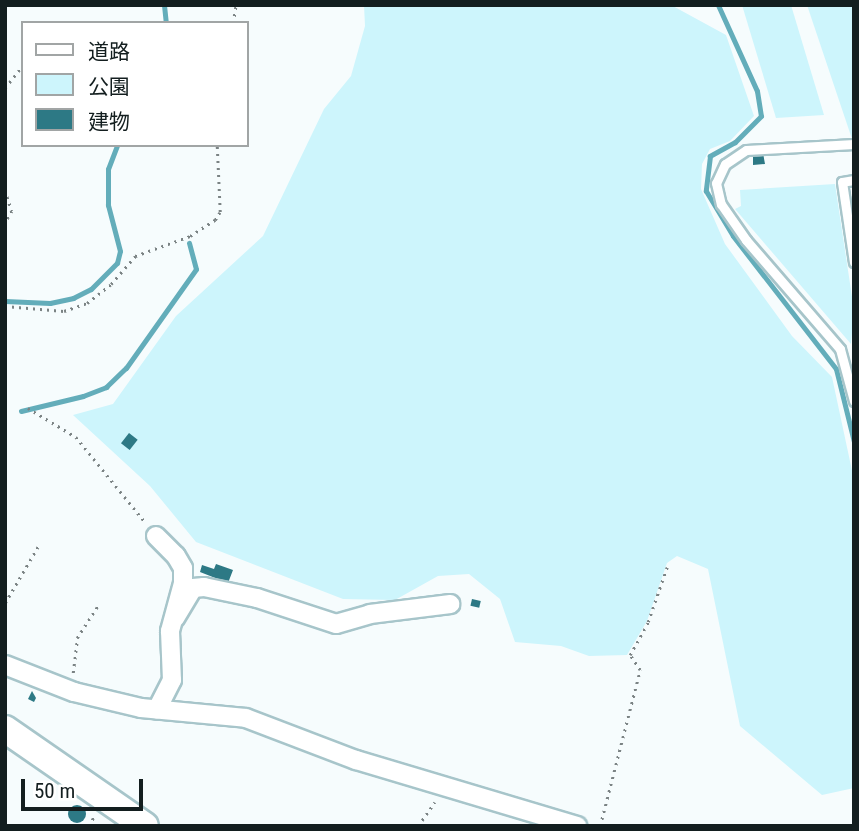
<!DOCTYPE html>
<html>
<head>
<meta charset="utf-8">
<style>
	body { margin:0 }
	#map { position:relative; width:859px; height:831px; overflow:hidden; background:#f6fcfd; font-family:"Roboto Condensed","Noto Sans JP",sans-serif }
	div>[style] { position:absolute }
	.green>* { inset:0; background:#cdf5fc }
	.stream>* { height:5px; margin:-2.5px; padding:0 2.5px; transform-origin:2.5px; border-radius:2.5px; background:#63adba }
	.building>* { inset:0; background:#2d7985; transform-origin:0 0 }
	.round { border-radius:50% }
	.path>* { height:2.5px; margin-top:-1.25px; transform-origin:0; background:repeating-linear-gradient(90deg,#7b8384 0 2px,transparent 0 7px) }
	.roads { filter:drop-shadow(2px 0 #a7c5ca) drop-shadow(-2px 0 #a7c5ca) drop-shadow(0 2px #a7c5ca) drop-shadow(0 -2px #a7c5ca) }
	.lane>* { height:9px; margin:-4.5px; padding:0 4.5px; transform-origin:4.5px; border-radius:4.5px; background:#fff }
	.street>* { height:18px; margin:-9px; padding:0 9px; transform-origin:9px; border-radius:9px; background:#fff }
	.secondary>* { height:26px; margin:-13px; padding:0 13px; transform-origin:13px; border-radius:13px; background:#fff }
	span { translate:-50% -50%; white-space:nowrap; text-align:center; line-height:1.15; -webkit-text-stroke:5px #fff; paint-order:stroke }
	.frame { position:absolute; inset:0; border:7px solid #131e1f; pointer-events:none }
	.legend { position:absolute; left:21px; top:21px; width:228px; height:126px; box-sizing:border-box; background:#fff; border:2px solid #a1a5a5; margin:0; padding:9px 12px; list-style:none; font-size:21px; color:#131e1f }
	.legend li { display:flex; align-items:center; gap:14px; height:35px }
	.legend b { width:35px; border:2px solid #a1a5a5 }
	.scale { position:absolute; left:21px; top:779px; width:122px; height:32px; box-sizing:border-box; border:4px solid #131e1f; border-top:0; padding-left:9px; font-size:21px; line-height:24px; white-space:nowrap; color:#131e1f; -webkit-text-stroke:5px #fff; paint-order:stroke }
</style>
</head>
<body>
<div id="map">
	<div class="green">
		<div style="clip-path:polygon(364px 5px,671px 5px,726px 35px,754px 116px,730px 141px,710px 149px,702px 164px,701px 189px,725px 244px,792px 336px,832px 377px,854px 480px,854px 788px,822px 795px,740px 726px,708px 569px,677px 556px,667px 563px,647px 621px,627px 655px,589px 656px,561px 646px,515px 642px,500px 599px,469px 574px,438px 576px,395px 600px,343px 599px,196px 542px,150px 486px,73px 415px,113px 404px,176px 316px,263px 236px,324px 109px,351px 76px,365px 26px)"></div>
		<div style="clip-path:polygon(742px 5px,791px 5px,824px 115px,776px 118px)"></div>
		<div style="clip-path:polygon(807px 5px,854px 5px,852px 139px)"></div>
		<div style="clip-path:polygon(835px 184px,854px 310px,851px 344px,735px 209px,741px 206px,740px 190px)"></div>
	</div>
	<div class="stream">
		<div style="left:164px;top:5px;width:18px;rotate:84deg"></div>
		<div style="left:718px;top:5px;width:94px;rotate:65.6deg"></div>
		<div style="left:757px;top:91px;width:25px;rotate:81deg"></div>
		<div style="left:761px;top:116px;width:37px;rotate:135deg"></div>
		<div style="left:735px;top:142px;width:29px;rotate:151deg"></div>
		<div style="left:710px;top:156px;width:35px;rotate:97deg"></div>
		<div style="left:706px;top:191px;width:52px;rotate:59deg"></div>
		<div style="left:733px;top:236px;width:168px;rotate:52.2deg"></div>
		<div style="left:836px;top:369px;width:75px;rotate:76.1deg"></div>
		<div style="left:5px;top:301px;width:45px;rotate:2.5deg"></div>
		<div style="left:50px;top:303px;width:24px;rotate:-12deg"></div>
		<div style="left:73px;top:298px;width:20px;rotate:-27deg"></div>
		<div style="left:91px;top:289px;width:37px;rotate:-45deg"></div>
		<div style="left:117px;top:263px;width:12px;rotate:-76deg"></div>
		<div style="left:120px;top:251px;width:48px;rotate:-104.6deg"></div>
		<div style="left:108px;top:205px;width:36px;rotate:-90deg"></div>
		<div style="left:108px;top:169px;width:26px;rotate:-69deg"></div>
		<div style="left:21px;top:411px;width:64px;rotate:-13.6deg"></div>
		<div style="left:83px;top:396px;width:25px;rotate:-21deg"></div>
		<div style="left:106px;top:387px;width:28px;rotate:-44deg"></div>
		<div style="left:126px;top:368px;width:121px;rotate:-54.7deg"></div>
		<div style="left:196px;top:269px;width:27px;rotate:-105deg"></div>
	</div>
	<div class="building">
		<div style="clip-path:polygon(763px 153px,765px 164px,753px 165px,753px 154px)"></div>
		<div style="left:129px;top:433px;width:11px;height:13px;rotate:38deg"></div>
		<div style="clip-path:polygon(216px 564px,233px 570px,228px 583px,200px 572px,202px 565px,214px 569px)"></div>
		<div style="left:472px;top:599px;width:9px;height:7px;rotate:13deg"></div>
		<div style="clip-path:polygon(32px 691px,36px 698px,34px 702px,28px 699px)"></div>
		<div class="round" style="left:68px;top:805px;width:18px;height:18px"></div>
	</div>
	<div class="path">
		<div style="left:60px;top:23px;width:6px;rotate:-59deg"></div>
		<div style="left:233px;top:23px;width:18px;rotate:-81deg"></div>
		<div style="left:5px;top:88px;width:29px;rotate:-52deg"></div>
		<div style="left:5px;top:190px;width:22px;rotate:72deg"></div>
		<div style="left:12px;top:211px;width:14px;rotate:120deg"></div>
		<div style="left:5px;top:306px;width:59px;rotate:4.8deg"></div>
		<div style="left:64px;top:311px;width:24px;rotate:-19deg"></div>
		<div style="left:87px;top:303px;width:31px;rotate:-38deg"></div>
		<div style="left:111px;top:284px;width:37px;rotate:-49deg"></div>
		<div style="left:135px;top:256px;width:59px;rotate:-20deg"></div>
		<div style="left:190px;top:236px;width:30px;rotate:-33deg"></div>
		<div style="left:215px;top:220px;width:9px;rotate:-58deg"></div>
		<div style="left:220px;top:212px;width:67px;rotate:-92.6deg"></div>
		<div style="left:28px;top:408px;width:56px;rotate:31.1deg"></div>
		<div style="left:76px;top:437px;width:111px;rotate:50.9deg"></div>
		<div style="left:5px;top:603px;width:69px;rotate:-59.7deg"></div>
		<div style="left:73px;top:673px;width:35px;rotate:-83deg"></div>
		<div style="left:77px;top:638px;width:40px;rotate:-57.1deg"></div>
		<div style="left:89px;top:826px;width:11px;rotate:-63deg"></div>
		<div style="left:418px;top:826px;width:29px;rotate:-55deg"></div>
		<div style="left:600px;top:826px;width:161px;rotate:-75.6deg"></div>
		<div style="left:640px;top:670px;width:18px;rotate:-124deg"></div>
		<div style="left:630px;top:655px;width:38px;rotate:-61deg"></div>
		<div style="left:648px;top:622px;width:58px;rotate:-70.9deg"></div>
	</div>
	<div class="roads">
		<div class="lane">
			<div style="left:854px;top:144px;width:108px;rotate:176.8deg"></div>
			<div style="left:746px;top:150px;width:25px;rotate:146deg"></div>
			<div style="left:725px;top:164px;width:21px;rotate:115deg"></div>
			<div style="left:716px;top:183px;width:22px;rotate:77deg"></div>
			<div style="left:721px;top:204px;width:44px;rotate:55.2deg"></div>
			<div style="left:746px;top:240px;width:144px;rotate:49.2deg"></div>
			<div style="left:840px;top:349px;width:54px;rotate:74.9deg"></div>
			<div style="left:854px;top:180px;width:12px;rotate:171deg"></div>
			<div style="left:842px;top:182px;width:81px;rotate:81.5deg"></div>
		</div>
		<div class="street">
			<div style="left:156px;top:536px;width:28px;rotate:45deg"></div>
			<div style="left:176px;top:556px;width:14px;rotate:60deg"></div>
			<div style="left:183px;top:568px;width:15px;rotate:90deg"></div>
			<div style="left:183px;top:583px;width:50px;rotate:105.2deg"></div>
			<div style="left:170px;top:631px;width:49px;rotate:87.7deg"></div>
			<div style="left:172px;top:680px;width:33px;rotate:117deg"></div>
			<div style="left:175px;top:618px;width:35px;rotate:-59deg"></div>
			<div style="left:193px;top:588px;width:11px;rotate:-5deg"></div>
			<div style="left:204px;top:587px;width:54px;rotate:11.7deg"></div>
			<div style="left:257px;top:598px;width:83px;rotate:18.2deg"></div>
			<div style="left:336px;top:624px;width:35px;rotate:-16deg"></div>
			<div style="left:370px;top:614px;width:81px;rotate:-7.1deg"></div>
			<div style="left:5px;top:665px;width:74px;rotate:21.4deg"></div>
			<div style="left:74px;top:692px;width:69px;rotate:13.4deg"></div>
			<div style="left:141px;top:708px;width:105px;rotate:5.4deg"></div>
			<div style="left:246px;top:718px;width:118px;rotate:20.9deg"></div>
			<div style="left:356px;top:760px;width:231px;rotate:16.6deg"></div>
		</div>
		<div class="secondary">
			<div style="left:5px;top:729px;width:170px;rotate:34.7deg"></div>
		</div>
	</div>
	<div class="frame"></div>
	<ul class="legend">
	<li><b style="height:9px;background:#fff"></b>道路</li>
	<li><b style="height:19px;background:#cdf5fc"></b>公園</li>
	<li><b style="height:19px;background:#2d7985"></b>建物</li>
	</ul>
	<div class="scale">50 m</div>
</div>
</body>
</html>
